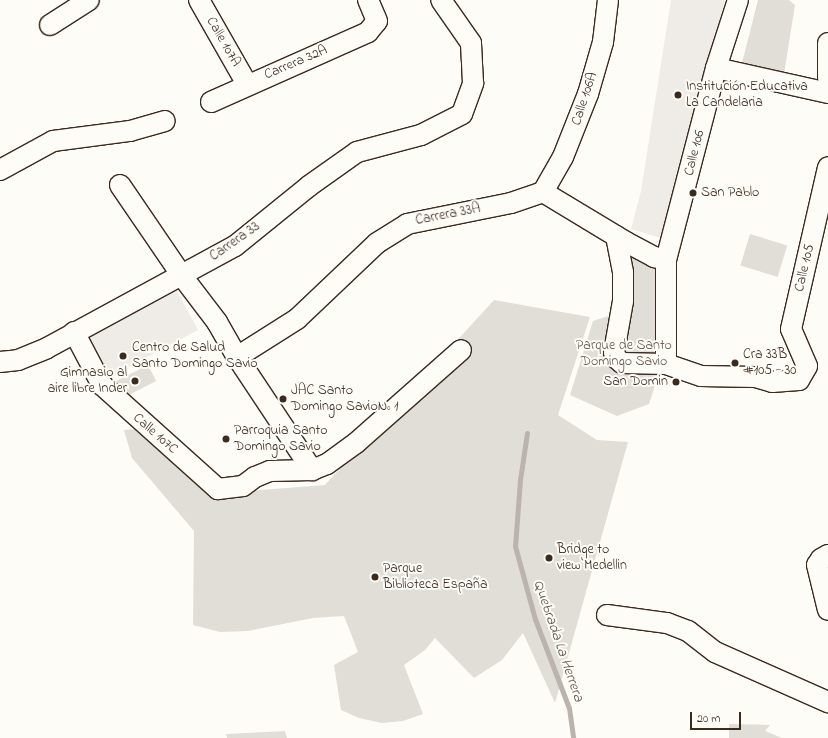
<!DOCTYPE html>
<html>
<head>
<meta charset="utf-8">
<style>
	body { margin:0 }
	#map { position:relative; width:828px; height:738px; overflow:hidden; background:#fdfcf7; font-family:"Indie Flower",sans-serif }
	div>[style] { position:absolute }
	.built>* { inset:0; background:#efece7 }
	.green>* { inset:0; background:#e1ded7; transform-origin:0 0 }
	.stream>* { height:5px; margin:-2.5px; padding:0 2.5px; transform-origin:2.5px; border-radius:2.5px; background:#bbb4ad }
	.roads { filter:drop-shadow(1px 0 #3b2a1e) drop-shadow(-1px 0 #3b2a1e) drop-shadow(0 1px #3b2a1e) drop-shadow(0 -1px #3b2a1e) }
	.minor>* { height:20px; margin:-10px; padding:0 10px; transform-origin:10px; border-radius:10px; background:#fdfcf7 }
	.dots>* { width:11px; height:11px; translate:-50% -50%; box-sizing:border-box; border:2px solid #fdfcf7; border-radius:50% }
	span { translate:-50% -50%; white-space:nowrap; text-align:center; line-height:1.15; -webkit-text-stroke:4px #fdfcf7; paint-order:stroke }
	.street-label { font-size:14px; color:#3b2a1e }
	.poi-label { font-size:14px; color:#3b2a1e }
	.left { translate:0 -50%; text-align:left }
	.right { translate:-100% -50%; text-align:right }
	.park-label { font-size:14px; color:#64574c }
	.water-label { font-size:15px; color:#615349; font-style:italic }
	.scale { position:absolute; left:690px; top:712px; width:51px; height:18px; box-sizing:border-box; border:2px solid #3b2a1e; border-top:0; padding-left:5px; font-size:12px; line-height:14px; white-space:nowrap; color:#3b2a1e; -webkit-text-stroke:3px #fdfcf7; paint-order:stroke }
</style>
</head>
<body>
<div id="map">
	<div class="built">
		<div style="clip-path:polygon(671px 0,725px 0,661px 238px,631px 229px,641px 191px)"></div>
		<div style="clip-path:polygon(177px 291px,198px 330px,106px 379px,85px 332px)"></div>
	</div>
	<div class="green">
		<div style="clip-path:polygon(758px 0,789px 0,795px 5px,784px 74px,742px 63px)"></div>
		<div style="left:750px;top:234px;width:39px;height:33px;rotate:17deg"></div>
		<div style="clip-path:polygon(627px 252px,664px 269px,664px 358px,649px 404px,617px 416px,570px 395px,593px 321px,624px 311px)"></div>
		<div style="clip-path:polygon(494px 300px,590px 317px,558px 415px,597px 440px,628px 442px,555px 703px,523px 633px,502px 660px,474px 678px,435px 638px,425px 650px,404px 665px,423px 714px,403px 721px,382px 723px,359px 718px,341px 710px,334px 665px,358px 652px,344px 616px,313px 618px,248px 631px,220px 632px,193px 625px,194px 531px,132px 458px,124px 430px,145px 428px,208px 494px,325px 485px)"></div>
		<div style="left:148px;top:365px;width:18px;height:37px;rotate:63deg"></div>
		<div style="clip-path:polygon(729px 724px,770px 725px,765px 731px,782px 738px,729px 738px)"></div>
		<div style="clip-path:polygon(285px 731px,287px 738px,227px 738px,226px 734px)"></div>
	</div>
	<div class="stream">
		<div style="left:527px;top:433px;width:48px;rotate:98.5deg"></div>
		<div style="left:520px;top:480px;width:66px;rotate:94.3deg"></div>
		<div style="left:515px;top:546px;width:76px;rotate:74.7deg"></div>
		<div style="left:535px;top:619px;width:95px;rotate:69.1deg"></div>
		<div style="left:569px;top:708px;width:30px;rotate:82deg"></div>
	</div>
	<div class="roads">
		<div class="minor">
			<div style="left:199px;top:0;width:97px;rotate:60.3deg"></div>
			<div style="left:50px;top:25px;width:46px;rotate:-32.7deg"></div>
			<div style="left:828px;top:43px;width:35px;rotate:90deg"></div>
			<div style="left:716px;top:68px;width:115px;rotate:12.6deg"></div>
			<div style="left:211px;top:102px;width:172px;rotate:-24deg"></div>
			<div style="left:368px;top:32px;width:14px;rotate:-51deg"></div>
			<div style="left:377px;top:21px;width:23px;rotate:-113deg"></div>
			<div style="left:0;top:170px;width:60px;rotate:-28.7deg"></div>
			<div style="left:53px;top:141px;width:78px;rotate:-7.4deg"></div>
			<div style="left:130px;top:131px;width:36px;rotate:-16deg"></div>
			<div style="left:120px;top:185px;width:110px;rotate:55.7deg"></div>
			<div style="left:182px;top:276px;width:58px;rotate:52.7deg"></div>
			<div style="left:217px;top:322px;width:40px;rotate:60.3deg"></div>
			<div style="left:237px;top:357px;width:136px;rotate:56.4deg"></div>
			<div style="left:543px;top:192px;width:97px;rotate:31.1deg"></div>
			<div style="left:626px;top:242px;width:32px;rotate:28deg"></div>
			<div style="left:654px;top:257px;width:12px;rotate:14deg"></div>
			<div style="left:666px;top:260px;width:198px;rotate:-75.4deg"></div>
			<div style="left:716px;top:68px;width:71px;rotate:-72.1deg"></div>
			<div style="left:543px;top:192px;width:40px;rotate:-60.3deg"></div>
			<div style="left:563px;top:157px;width:68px;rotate:-68.4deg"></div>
			<div style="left:588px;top:94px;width:54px;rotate:-73.9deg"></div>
			<div style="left:603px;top:42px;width:42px;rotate:-83.2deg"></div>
			<div style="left:616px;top:236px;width:37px;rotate:79deg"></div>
			<div style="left:623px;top:272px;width:29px;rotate:90deg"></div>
			<div style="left:623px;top:301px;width:52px;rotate:100deg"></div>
			<div style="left:614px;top:352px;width:6px;rotate:72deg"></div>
			<div style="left:616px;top:358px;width:8px;rotate:40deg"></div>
			<div style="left:622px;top:363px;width:44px;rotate:1.3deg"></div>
			<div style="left:666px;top:364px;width:104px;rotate:-90deg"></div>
			<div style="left:74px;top:332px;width:60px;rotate:62.2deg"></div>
			<div style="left:102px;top:385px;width:156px;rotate:41.9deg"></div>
			<div style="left:218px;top:489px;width:25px;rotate:-7deg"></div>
			<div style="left:243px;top:486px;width:15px;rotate:-37deg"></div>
			<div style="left:255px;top:477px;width:16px;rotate:-22deg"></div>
			<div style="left:270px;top:471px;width:42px;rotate:-1.4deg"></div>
			<div style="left:312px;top:470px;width:16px;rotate:-22deg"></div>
			<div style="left:327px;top:464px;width:36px;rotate:-36deg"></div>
			<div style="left:356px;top:443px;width:140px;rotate:-41.5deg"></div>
			<div style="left:237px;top:357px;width:71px;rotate:-32.3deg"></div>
			<div style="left:297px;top:319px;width:110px;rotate:-43.5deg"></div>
			<div style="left:377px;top:243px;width:36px;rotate:-32deg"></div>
			<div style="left:407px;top:224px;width:106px;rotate:-11.4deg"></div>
			<div style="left:511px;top:203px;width:34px;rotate:-19deg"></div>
			<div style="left:0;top:362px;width:18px;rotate:-6deg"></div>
			<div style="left:18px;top:360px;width:31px;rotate:-22deg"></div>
			<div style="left:47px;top:348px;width:214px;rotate:-28.5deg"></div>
			<div style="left:235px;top:246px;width:95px;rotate:-39deg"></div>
			<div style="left:309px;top:186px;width:59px;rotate:-35.3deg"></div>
			<div style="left:357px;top:152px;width:66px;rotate:-14.9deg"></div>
			<div style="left:421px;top:135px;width:46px;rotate:-27.1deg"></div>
			<div style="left:462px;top:114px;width:33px;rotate:-70deg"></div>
			<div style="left:473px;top:83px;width:40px;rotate:-92.9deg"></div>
			<div style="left:471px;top:43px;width:52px;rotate:-124.9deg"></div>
			<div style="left:666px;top:364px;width:37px;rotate:19deg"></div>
			<div style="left:701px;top:376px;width:54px;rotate:1.1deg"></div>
			<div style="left:755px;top:377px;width:18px;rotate:16deg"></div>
			<div style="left:772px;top:382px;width:27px;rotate:-4deg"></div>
			<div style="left:799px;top:380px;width:16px;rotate:-60deg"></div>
			<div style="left:807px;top:366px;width:40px;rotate:-113.4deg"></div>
			<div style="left:791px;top:329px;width:166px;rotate:-77.1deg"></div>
			<div style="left:828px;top:555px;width:8px;rotate:150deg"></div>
			<div style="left:821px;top:559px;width:7px;rotate:124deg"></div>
			<div style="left:817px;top:565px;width:46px;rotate:76.3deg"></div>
			<div style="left:607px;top:615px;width:61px;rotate:7.6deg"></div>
			<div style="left:667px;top:623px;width:22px;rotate:21deg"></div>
			<div style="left:688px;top:631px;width:34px;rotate:38deg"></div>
			<div style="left:715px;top:652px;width:124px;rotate:23.9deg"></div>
		</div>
	</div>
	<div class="dots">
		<div style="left:678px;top:95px;background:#3b2a1e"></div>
		<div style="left:693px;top:193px;background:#3b2a1e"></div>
		<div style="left:123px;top:356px;background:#3b2a1e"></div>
		<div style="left:735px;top:363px;background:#3b2a1e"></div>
		<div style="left:135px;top:381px;background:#3b2a1e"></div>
		<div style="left:676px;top:382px;background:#3b2a1e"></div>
		<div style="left:283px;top:399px;background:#3b2a1e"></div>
		<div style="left:226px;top:439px;background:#3b2a1e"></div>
		<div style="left:549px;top:558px;background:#3b2a1e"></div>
		<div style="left:375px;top:577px;background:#3b2a1e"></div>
	</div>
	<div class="street-label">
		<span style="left:223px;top:42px;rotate:60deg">Calle 107A</span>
		<span style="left:296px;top:63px;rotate:-23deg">Carrera 32A</span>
		<span style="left:585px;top:99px;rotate:-72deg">Calle 106A</span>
		<span style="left:695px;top:153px;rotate:-76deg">Calle 106</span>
		<span style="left:448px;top:215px;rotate:-11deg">Carrera 33A</span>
		<span style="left:235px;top:242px;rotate:-35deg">Carrera 33</span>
		<span style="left:805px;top:268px;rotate:-77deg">Calle 105</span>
		<span style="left:155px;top:434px;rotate:41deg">Calle 107C</span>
	</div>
	<div class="poi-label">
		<span class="left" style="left:686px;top:95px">Institución Educativa<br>La Candelaria</span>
		<span class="left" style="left:701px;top:193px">San Pablo</span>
		<span class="left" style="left:132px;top:356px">Centro de Salud<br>Santo Domingo Savio</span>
		<span class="left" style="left:743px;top:363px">Cra 33B<br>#105 - 30</span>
		<span class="right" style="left:127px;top:381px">Gimnasio al<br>aire libre Inder</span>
		<span class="right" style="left:668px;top:382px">San Domin</span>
		<span class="left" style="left:291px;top:399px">JAC Santo<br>Domingo SavioNº 1</span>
		<span class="left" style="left:234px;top:439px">Parroquia Santo<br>Domingo Savio</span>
		<span class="left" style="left:557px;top:558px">Bridge to<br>view Medellin</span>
		<span class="left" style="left:383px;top:577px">Parque<br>Biblioteca España</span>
	</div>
	<div class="park-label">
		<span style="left:624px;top:354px">Parque de Santo<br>Domingo Savio</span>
	</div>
	<div class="water-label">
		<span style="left:558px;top:641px;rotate:71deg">Quebrada La Herrera</span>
	</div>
	<div class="scale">20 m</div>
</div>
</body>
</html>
